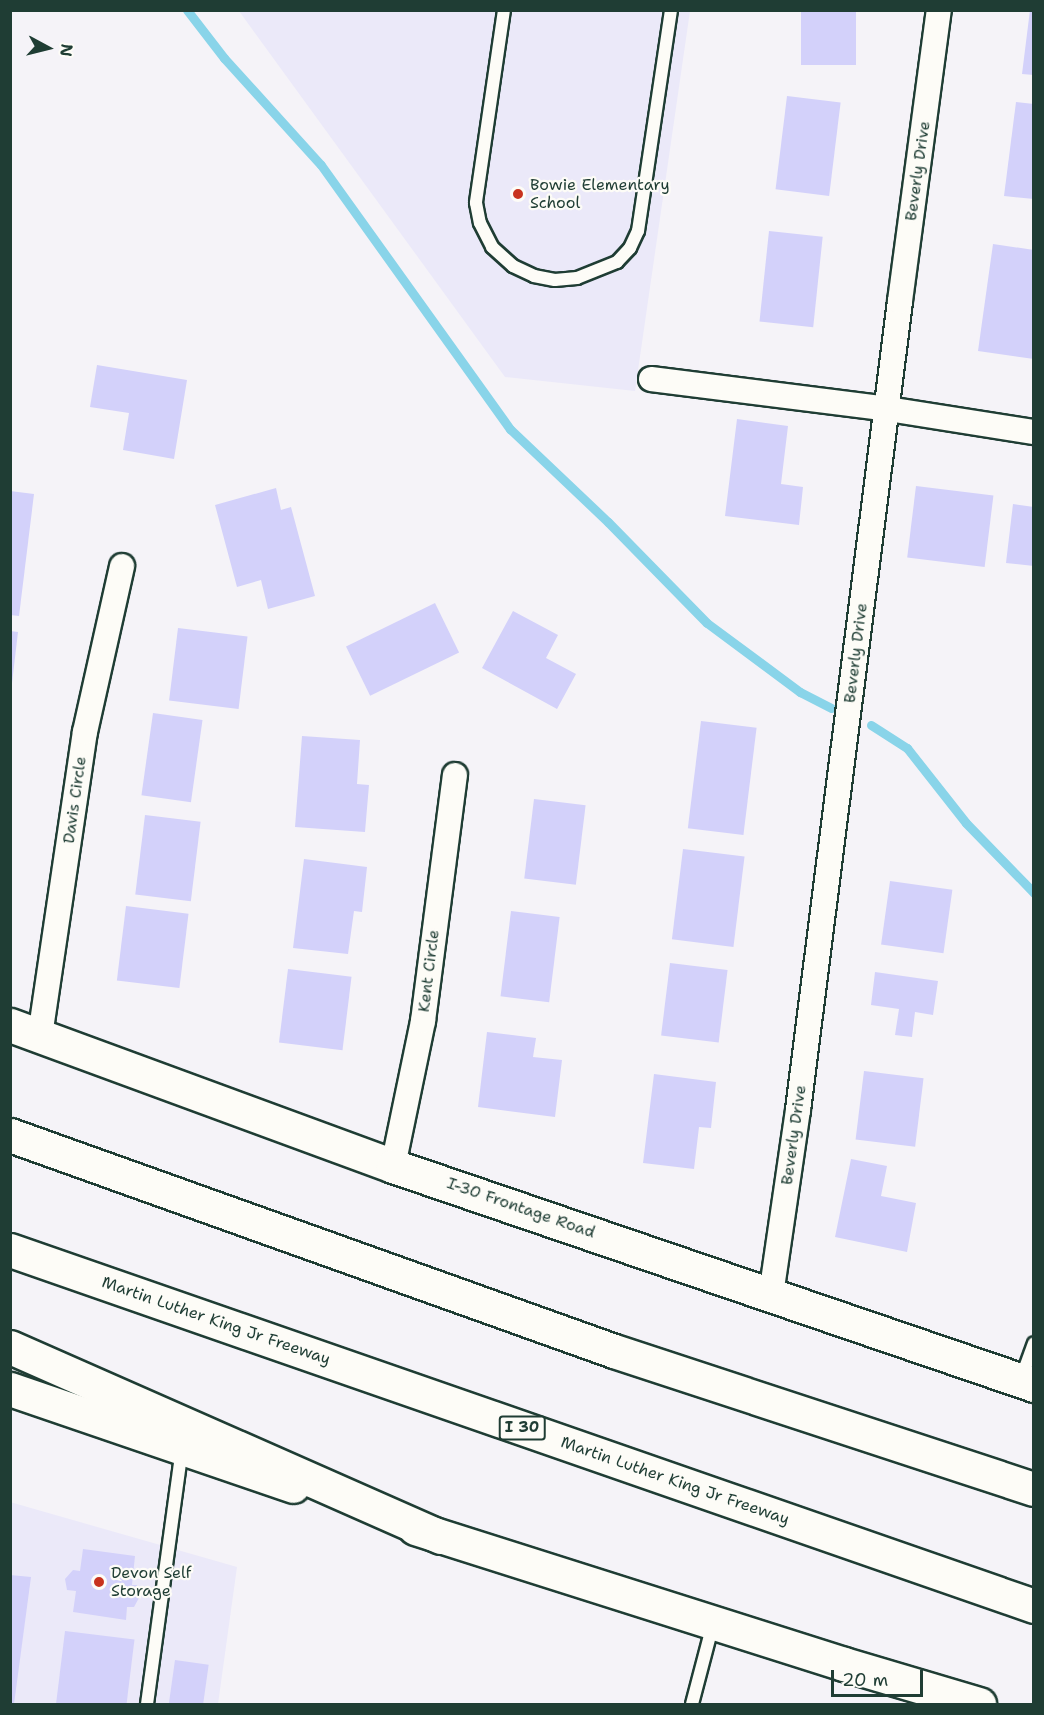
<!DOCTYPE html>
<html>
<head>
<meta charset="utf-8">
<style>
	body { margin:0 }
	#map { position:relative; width:1044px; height:1715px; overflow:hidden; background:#f5f3f8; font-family:"Shantell Sans",sans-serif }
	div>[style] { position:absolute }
	.built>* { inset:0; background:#ebe9f9 }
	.stream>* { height:9px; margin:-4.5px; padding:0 4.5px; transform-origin:4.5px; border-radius:4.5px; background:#89d4e9 }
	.building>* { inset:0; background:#d3d1fa; transform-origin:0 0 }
	.roads { filter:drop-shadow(2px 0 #1f3d34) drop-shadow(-2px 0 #1f3d34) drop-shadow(0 2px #1f3d34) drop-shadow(0 -2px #1f3d34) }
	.service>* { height:12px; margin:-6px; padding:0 6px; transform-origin:6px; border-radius:6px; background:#fdfcf7 }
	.minor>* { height:24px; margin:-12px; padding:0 12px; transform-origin:12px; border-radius:12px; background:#fdfcf7 }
	.secondary>* { height:33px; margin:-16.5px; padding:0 16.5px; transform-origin:16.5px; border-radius:16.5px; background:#fdfcf7 }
	.motorway>* { height:33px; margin:-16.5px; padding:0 16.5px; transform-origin:16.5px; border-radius:16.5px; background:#fdfcf7 }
	.dots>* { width:16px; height:16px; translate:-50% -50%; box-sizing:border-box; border:3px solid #fdfcf7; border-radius:50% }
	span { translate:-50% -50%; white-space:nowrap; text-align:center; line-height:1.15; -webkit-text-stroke:4.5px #fdfcf7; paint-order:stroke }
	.shield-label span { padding:2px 4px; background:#fdfcf7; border:2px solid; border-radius:4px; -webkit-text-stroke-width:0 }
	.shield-label { font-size:15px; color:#1f3d34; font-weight:700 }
	.street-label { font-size:16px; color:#1f3d34 }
	.poi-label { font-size:16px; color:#1f3d34 }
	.left { translate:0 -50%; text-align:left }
	.frame { position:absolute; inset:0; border:12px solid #1f3d34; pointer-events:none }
	.north { position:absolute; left:18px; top:18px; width:60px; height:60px; -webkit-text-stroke:4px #fdfcf7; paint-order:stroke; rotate:97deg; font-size:16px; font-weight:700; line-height:24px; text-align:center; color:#1f3d34 }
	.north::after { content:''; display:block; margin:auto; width:21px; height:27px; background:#1f3d34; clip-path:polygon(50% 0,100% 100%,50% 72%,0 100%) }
	.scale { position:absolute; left:831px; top:1670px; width:92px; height:27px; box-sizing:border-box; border:3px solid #1f3d34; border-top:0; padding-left:8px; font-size:18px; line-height:21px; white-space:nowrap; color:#1f3d34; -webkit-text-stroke:4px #fdfcf7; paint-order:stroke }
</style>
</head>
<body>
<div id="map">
	<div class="built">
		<div style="clip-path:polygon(239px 11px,690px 11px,635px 391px,505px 377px)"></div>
		<div style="clip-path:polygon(10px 1502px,237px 1567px,218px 1704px,11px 1704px)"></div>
	</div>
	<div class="stream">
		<div style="left:187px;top:10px;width:61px;rotate:52.4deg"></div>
		<div style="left:224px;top:58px;width:144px;rotate:47.8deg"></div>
		<div style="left:321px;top:165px;width:325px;rotate:54.4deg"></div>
		<div style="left:510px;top:429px;width:135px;rotate:43.5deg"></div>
		<div style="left:608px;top:522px;width:141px;rotate:45.6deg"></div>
		<div style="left:707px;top:623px;width:116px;rotate:36.6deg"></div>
		<div style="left:800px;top:692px;width:35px;rotate:27deg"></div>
		<div style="left:871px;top:725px;width:43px;rotate:32.6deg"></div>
		<div style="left:907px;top:748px;width:95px;rotate:51.8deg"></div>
		<div style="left:966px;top:823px;width:98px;rotate:45.8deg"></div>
	</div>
	<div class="building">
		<div style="left:801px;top:10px;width:55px;height:55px"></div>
		<div style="clip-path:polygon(1030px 10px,1034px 10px,1034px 75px,1022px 74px)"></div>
		<div style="left:787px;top:96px;width:54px;height:94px;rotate:7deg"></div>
		<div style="clip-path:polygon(1016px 102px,1034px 104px,1034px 199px,1004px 196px)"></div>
		<div style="left:769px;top:231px;width:54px;height:91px;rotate:6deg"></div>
		<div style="clip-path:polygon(993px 244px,1034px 250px,1034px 359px,978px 351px)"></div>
		<div style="clip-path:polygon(97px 365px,187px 380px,174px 459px,123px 450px,129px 413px,90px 407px)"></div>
		<div style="clip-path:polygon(737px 419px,788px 426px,781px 484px,803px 487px,799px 525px,725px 516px)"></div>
		<div style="left:916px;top:486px;width:78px;height:72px;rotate:7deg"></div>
		<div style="clip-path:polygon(276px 488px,281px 510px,291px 507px,315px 596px,268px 609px,261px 580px,237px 587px,215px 505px)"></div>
		<div style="clip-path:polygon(10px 491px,34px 494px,19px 616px,10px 615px)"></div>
		<div style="clip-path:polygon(1013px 504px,1034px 507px,1034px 566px,1006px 563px)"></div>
		<div style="left:435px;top:603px;width:55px;height:99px;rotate:64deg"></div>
		<div style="clip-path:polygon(513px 611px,558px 635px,546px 658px,576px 674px,557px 709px,482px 668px)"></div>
		<div style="left:178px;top:628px;width:70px;height:73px;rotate:7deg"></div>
		<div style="clip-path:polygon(10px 631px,18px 632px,12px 683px,10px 682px)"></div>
		<div style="left:153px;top:713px;width:50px;height:83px;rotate:8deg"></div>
		<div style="left:701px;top:721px;width:56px;height:108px;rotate:7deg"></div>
		<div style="clip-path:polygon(302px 736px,360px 740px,357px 784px,369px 785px,365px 832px,295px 827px)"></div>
		<div style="left:534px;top:799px;width:52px;height:80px;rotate:7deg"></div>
		<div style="left:145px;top:815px;width:56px;height:80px;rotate:7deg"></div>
		<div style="left:683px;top:849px;width:62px;height:91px;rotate:7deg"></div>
		<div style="clip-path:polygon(304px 859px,367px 867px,362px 912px,354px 911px,348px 954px,293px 948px)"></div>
		<div style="left:890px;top:881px;width:63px;height:64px;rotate:8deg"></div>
		<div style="left:126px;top:906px;width:63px;height:75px;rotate:7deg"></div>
		<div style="left:511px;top:911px;width:49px;height:86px;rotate:7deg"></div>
		<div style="left:670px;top:963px;width:58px;height:73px;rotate:7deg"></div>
		<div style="left:288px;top:969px;width:64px;height:74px;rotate:7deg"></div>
		<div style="clip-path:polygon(875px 972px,938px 981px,933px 1015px,915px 1012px,912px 1037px,895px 1035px,899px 1009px,871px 1005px)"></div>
		<div style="clip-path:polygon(487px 1032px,536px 1038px,533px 1057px,562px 1060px,555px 1117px,478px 1107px)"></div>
		<div style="left:864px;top:1071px;width:60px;height:69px;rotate:7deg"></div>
		<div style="clip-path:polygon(654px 1074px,716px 1082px,711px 1128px,699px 1127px,694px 1169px,643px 1163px)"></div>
		<div style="clip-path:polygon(851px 1159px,887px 1166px,881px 1196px,916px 1203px,907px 1252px,835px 1237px)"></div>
		<div style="clip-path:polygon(83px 1549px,135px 1556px,132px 1585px,137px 1585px,140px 1596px,134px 1607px,127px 1607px,126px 1620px,73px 1612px,76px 1591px,67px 1590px,65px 1579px,73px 1570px,80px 1571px)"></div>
		<div style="clip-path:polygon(10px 1575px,31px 1577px,14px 1704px,10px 1704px)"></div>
		<div style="left:65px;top:1631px;width:70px;height:74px;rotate:7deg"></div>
		<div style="left:175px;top:1660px;width:34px;height:44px;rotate:8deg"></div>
	</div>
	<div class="roads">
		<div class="service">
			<div style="left:504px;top:10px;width:195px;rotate:98.3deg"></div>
			<div style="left:476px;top:203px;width:20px;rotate:79deg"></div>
			<div style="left:480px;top:223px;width:27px;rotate:63deg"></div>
			<div style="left:492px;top:247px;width:28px;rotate:42deg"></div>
			<div style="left:513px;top:266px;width:23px;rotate:25deg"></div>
			<div style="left:534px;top:276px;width:21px;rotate:11deg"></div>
			<div style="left:555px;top:280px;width:22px;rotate:-5deg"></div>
			<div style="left:577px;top:278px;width:43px;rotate:-21.8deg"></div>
			<div style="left:617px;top:262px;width:19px;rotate:-47deg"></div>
			<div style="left:630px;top:248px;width:19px;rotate:-65deg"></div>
			<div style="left:638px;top:231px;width:223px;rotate:-81.5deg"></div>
			<div style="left:1021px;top:1379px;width:38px;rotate:-70deg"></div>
			<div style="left:147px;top:1704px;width:256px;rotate:-82.2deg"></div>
			<div style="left:692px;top:1704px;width:83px;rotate:-75.3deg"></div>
		</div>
		<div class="minor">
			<div style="left:651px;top:379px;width:239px;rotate:7.2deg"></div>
			<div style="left:888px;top:409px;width:148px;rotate:9deg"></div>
			<div style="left:40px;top:1036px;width:307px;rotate:-81.6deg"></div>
			<div style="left:85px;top:732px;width:170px;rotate:-77.4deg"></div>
			<div style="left:393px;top:1166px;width:148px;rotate:-78.3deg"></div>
			<div style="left:423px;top:1021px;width:248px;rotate:-82.6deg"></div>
			<div style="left:771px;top:1295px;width:187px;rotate:-81.7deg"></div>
			<div style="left:798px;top:1110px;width:815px;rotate:-82.81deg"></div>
			<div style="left:900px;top:301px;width:294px;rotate:-82.4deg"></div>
		</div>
		<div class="secondary">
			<div style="left:10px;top:1025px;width:408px;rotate:20.2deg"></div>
			<div style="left:393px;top:1166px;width:677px;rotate:18.86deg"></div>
			<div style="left:10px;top:1389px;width:299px;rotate:18.9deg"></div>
			<div style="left:415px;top:1528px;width:450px;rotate:17.6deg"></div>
			<div style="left:844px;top:1664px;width:141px;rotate:16.5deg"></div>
		</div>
		<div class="motorway">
			<div style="left:10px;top:1135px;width:641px;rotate:19.68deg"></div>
			<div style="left:614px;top:1351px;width:442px;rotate:18.2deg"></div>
			<div style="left:10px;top:1250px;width:1084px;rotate:19.17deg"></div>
			<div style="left:10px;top:1347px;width:471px;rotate:23.8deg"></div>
		</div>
	</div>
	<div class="dots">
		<div style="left:518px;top:194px;background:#c8321e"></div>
		<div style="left:99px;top:1582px;background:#c8321e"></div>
	</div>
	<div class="shield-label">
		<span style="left:522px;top:1428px">I 30</span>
	</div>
	<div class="street-label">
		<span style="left:918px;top:171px;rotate:-82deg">Beverly Drive</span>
		<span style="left:856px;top:653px;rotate:-83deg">Beverly Drive</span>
		<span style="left:75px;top:800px;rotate:-82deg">Davis Circle</span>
		<span style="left:429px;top:971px;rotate:-83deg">Kent Circle</span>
		<span style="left:794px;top:1135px;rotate:-82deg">Beverly Drive</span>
		<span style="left:521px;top:1208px;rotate:19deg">I-30 Frontage Road</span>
		<span style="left:216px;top:1321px;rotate:19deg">Martin Luther King Jr Freeway</span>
		<span style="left:675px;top:1481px;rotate:19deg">Martin Luther King Jr Freeway</span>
	</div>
	<div class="poi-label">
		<span class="left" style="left:530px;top:194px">Bowie Elementary<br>School</span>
		<span class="left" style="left:111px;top:1582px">Devon Self<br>Storage</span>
	</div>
	<div class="frame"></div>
	<div class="north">N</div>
	<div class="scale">20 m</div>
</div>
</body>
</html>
